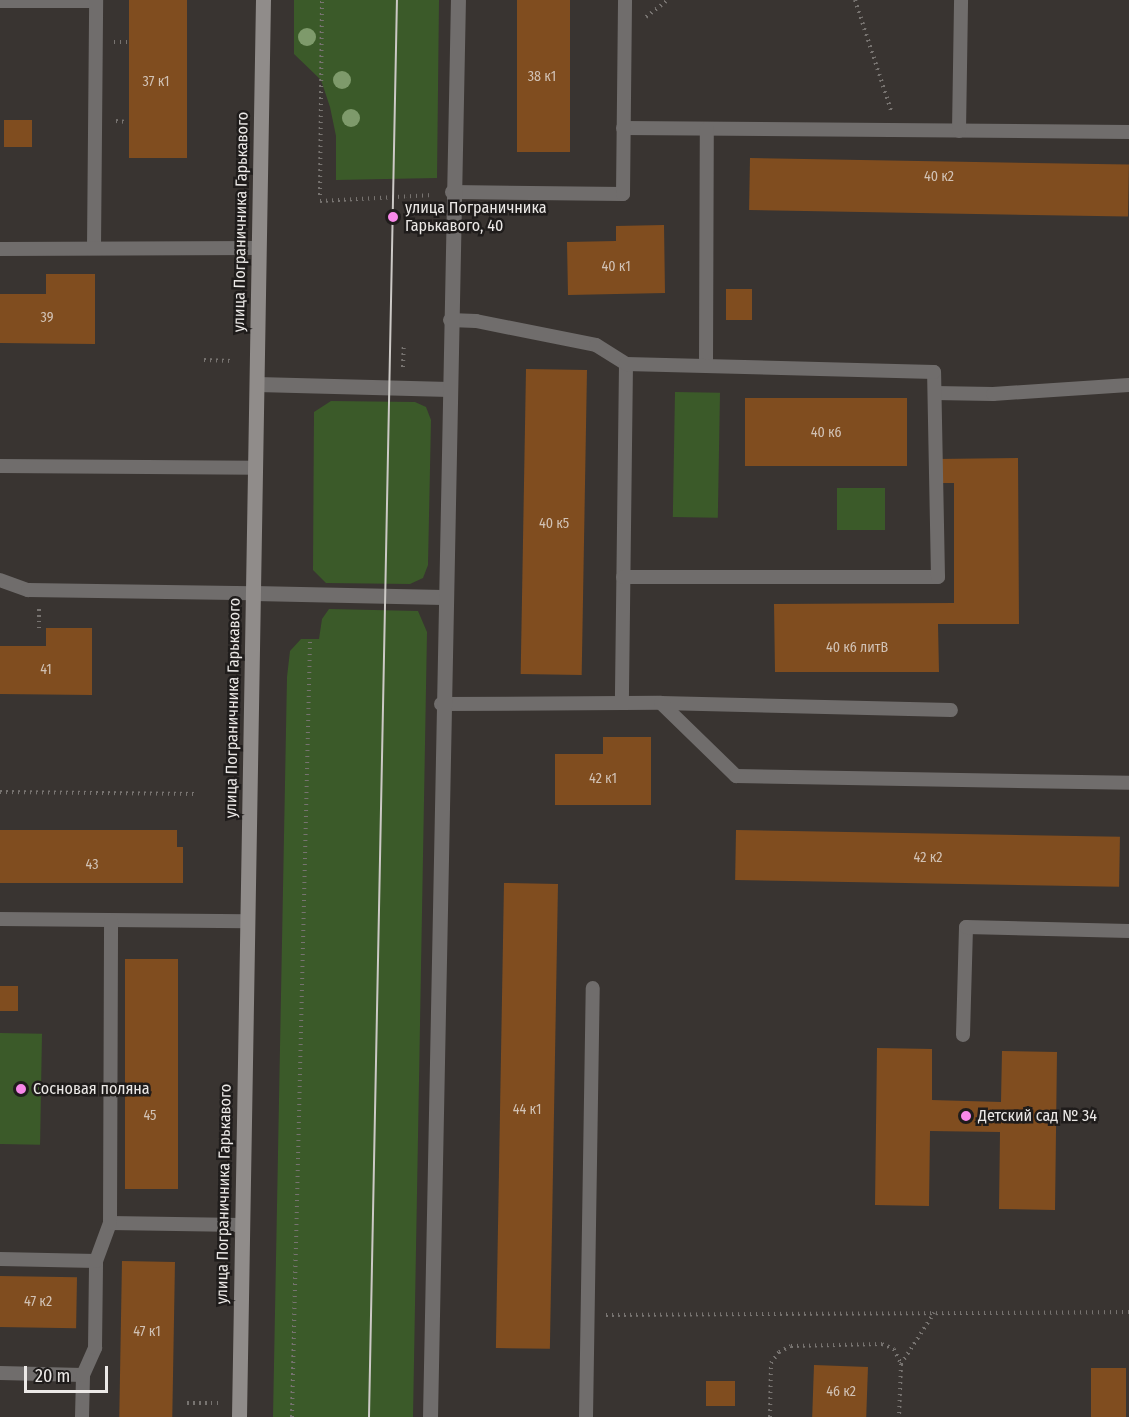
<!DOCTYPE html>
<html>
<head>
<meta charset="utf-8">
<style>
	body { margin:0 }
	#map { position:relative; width:1129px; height:1417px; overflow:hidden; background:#393431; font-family:"Fira Sans Condensed",sans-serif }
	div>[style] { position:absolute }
	.green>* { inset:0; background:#3b5a29; transform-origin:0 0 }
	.building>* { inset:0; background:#804d1f; transform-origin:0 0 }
	.path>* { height:4px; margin-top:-2px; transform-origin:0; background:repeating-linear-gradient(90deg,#777370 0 1.5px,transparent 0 6px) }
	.lane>* { height:14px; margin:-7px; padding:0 7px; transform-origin:7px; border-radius:7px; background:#706d6c }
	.street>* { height:15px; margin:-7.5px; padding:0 7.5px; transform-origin:7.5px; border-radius:7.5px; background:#706d6c }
	.secondary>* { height:15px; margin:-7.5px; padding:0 7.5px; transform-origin:7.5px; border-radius:7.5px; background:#908c8a }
	.tram>* { height:1.5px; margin:-0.75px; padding:0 0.75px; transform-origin:0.75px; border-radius:0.75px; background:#ccc9c6 }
	.trees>* { width:18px; height:18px; margin:-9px; border-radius:50%; background:#7e9a6b }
	.dots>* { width:16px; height:16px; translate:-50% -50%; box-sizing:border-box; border:3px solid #1f1c1b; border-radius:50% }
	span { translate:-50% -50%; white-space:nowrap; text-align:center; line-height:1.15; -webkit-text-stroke:5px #1f1c1b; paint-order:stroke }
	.number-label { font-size:14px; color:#d1c2b5 }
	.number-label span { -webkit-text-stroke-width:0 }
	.poi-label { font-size:16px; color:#ece9e7 }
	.left { translate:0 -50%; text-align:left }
	.street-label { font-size:16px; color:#ece9e7 }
	.scale { position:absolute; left:24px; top:1366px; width:84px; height:27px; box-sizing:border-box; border:3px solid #ece9e7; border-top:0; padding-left:8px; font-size:18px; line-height:21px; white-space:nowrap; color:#ece9e7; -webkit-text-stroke:4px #1f1c1b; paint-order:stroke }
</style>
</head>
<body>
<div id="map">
	<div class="green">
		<div style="clip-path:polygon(294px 0,439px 0,437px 178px,336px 180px,336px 136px,330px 107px,321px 80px,294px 54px)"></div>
		<div style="left:675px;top:392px;width:45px;height:125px;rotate:1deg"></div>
		<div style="clip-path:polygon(331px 401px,415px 402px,426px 407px,431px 420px,428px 565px,423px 578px,410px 584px,326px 583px,313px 570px,314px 412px)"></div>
		<div style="left:837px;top:488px;width:48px;height:42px"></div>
		<div style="clip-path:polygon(329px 609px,418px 611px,427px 632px,413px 1417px,273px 1417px,287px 677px,290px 651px,301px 639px,319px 639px,322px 619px)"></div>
		<div style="left:0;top:1033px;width:42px;height:111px;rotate:1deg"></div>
	</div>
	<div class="building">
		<div style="left:129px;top:0;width:58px;height:158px"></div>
		<div style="left:517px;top:0;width:53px;height:152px"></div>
		<div style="left:4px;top:120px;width:28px;height:27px"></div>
		<div style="left:750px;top:158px;width:379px;height:52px;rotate:1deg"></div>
		<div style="clip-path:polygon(664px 225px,665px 293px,568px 295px,567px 242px,616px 241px,616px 226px)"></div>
		<div style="clip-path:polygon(46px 274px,95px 274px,95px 344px,0 343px,0 294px,46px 294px)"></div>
		<div style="left:726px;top:289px;width:26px;height:31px"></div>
		<div style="left:526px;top:369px;width:61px;height:305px;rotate:1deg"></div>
		<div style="left:907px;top:398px;width:68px;height:162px;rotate:90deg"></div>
		<div style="clip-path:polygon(1018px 458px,1019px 624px,938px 624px,939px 672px,775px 672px,774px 604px,954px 603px,954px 483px,939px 483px,937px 459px)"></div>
		<div style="clip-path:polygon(46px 628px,92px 628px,92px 695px,0 694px,0 646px,46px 646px)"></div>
		<div style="clip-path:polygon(603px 737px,651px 737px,651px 805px,555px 805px,555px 754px,603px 754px)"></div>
		<div style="clip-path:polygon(0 830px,177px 830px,177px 847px,183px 847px,183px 883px,0 883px)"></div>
		<div style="left:736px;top:830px;width:384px;height:50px;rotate:1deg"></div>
		<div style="left:504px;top:883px;width:54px;height:465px;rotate:1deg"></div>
		<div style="left:125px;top:959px;width:53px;height:230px"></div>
		<div style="left:0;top:986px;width:18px;height:25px"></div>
		<div style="clip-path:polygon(877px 1048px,932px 1049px,932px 1100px,1001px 1102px,1002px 1051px,1057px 1052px,1055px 1210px,999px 1209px,1000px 1132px,930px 1131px,929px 1206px,875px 1205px)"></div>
		<div style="left:122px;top:1261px;width:53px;height:156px;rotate:1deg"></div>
		<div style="left:0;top:1276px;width:77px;height:51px;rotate:1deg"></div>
		<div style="left:814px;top:1365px;width:54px;height:52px;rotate:2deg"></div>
		<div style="left:1091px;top:1368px;width:35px;height:49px"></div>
		<div style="left:706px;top:1381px;width:29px;height:25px"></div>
	</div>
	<div class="path">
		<div style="left:855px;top:0;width:116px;rotate:71.9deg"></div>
		<div style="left:646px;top:17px;width:28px;rotate:-38deg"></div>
		<div style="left:114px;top:42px;width:14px"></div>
		<div style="left:116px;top:121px;width:11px;rotate:5deg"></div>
		<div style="left:320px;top:195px;width:195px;rotate:-89.4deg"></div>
		<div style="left:320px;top:201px;width:113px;rotate:-3deg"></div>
		<div style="left:407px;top:204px;width:6px;rotate:-81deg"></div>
		<div style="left:204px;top:360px;width:28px;rotate:2deg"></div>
		<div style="left:403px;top:367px;width:23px;rotate:-88deg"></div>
		<div style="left:39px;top:609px;width:19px;rotate:90deg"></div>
		<div style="left:0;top:792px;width:197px;rotate:0.6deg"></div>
		<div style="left:606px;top:1315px;width:523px;rotate:-0.33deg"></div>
		<div style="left:901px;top:1364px;width:61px;rotate:-57.1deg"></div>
		<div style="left:187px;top:1403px;width:31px"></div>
		<div style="left:292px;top:1417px;width:778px;rotate:-88.67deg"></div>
		<div style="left:770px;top:1417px;width:54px;rotate:-88.9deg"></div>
		<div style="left:771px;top:1363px;width:14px;rotate:-54deg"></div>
		<div style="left:779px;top:1352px;width:13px;rotate:-27deg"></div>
		<div style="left:791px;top:1346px;width:91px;rotate:-1.3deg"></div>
		<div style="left:882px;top:1344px;width:13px;rotate:23deg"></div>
		<div style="left:894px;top:1349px;width:17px;rotate:65deg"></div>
		<div style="left:901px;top:1364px;width:53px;rotate:92.2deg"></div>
	</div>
	<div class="lane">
		<div style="left:0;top:1px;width:96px"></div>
		<div style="left:623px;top:128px;width:506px;rotate:0.45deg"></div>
		<div style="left:959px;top:131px;width:131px;rotate:-89.1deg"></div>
		<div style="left:452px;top:192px;width:171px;rotate:0.7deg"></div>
		<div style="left:623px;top:194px;width:194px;rotate:-89.4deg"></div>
		<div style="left:94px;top:248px;width:248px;rotate:-89.5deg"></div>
		<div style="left:0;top:249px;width:259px;rotate:-0.2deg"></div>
		<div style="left:450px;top:320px;width:26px;rotate:2deg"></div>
		<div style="left:476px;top:321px;width:122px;rotate:11.3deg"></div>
		<div style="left:596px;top:345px;width:36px;rotate:32deg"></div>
		<div style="left:626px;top:364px;width:337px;rotate:90.7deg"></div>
		<div style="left:706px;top:364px;width:235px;rotate:-89.8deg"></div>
		<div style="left:935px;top:393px;width:58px;rotate:1deg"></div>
		<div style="left:993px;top:394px;width:136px;rotate:-3.8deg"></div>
		<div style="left:0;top:466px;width:255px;rotate:0.4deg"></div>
		<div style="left:623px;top:577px;width:315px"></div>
		<div style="left:938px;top:577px;width:205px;rotate:-91.1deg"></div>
		<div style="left:934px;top:372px;width:308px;rotate:-178.5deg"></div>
		<div style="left:0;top:580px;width:30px;rotate:20deg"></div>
		<div style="left:28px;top:590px;width:225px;rotate:0.8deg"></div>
		<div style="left:661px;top:703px;width:290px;rotate:1.4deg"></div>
		<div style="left:441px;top:704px;width:220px;rotate:-0.3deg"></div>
		<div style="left:661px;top:703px;width:105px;rotate:44.2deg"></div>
		<div style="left:736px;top:776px;width:393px;rotate:1deg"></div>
		<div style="left:0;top:919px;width:247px;rotate:0.5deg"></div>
		<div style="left:963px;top:1035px;width:108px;rotate:-88.4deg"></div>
		<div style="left:966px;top:927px;width:163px;rotate:1.4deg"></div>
		<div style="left:110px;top:1223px;width:131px;rotate:0.9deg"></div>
		<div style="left:0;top:1259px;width:96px;rotate:1.2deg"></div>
		<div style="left:0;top:1373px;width:83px;rotate:1.4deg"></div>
		<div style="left:82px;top:1417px;width:42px;rotate:-88.6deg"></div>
		<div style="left:83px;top:1375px;width:30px;rotate:-66deg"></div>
		<div style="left:95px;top:1348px;width:87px;rotate:-89.3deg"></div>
		<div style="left:96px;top:1261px;width:40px;rotate:-69.8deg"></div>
		<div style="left:110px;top:1223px;width:302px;rotate:-89.8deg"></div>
		<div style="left:586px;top:1417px;width:429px;rotate:-89.1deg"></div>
	</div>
	<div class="street">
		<div style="left:257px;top:384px;width:192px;rotate:1.5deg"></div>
		<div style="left:253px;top:593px;width:190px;rotate:1.2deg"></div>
		<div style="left:430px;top:1417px;width:1417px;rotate:-88.87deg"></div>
	</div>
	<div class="secondary">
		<div style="left:239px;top:1417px;width:1417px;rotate:-89.03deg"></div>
	</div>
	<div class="tram">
		<div style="left:369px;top:1417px;width:1417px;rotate:-88.87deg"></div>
	</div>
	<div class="trees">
		<div style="left:307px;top:37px"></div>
		<div style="left:342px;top:80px"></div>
		<div style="left:351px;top:118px"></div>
	</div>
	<div class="dots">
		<div style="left:393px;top:217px;background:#f888e9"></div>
		<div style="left:21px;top:1089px;background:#f888e9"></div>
		<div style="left:966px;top:1116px;background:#f888e9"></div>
	</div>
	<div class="number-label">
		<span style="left:542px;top:77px">38 к1</span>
		<span style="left:156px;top:82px">37 к1</span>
		<span style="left:939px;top:177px">40 к2</span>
		<span style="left:616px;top:267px">40 к1</span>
		<span style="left:47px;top:318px">39</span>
		<span style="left:826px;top:433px">40 к6</span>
		<span style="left:554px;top:524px">40 к5</span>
		<span style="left:857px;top:648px">40 к6 литВ</span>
		<span style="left:46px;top:670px">41</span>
		<span style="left:603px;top:779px">42 к1</span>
		<span style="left:928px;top:858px">42 к2</span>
		<span style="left:92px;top:865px">43</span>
		<span style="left:527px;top:1110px">44 к1</span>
		<span style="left:150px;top:1116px">45</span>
		<span style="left:38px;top:1302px">47 к2</span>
		<span style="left:147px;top:1332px">47 к1</span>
		<span style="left:841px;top:1392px">46 к2</span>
	</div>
	<div class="poi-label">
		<span class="left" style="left:405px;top:217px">улица Пограничника<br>Гарькавого, 40</span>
		<span class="left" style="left:33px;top:1089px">Сосновая поляна</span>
		<span class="left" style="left:978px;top:1116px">Детский сад № 34</span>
	</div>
	<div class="street-label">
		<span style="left:241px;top:222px;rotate:-89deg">улица Пограничника Гарькавого</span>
		<span style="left:233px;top:708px;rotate:-89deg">улица Пограничника Гарькавого</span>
		<span style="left:224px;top:1194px;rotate:-89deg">улица Пограничника Гарькавого</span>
	</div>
	<div class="scale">20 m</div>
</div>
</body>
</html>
